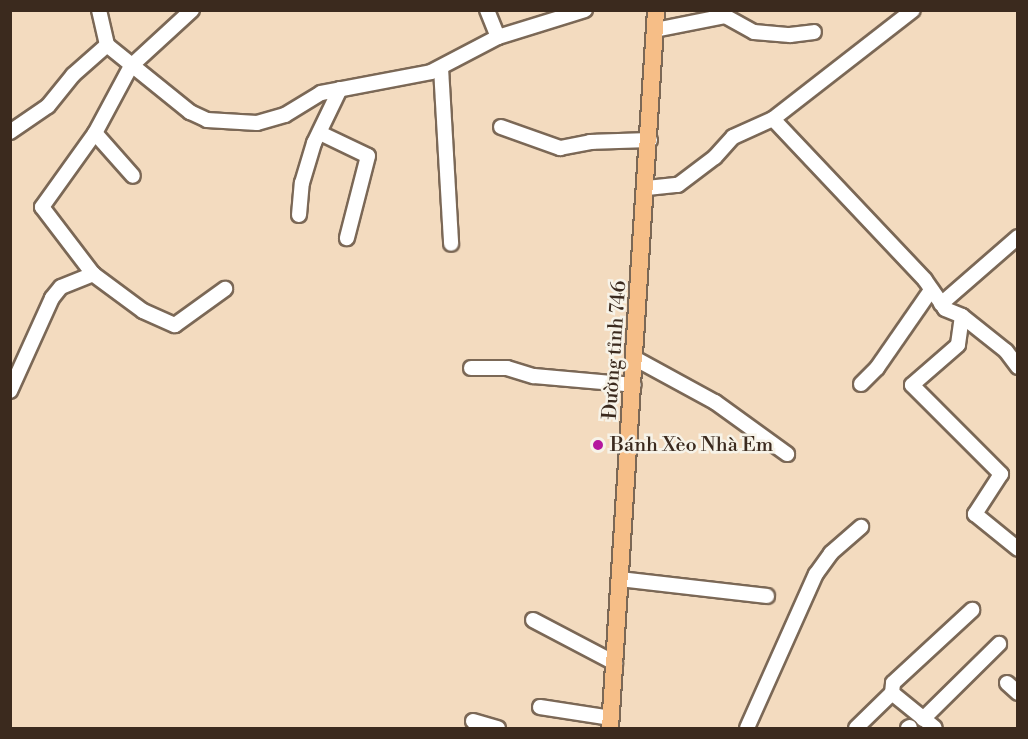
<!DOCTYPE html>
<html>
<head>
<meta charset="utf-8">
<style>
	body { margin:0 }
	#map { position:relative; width:1028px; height:739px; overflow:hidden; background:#f3dbbf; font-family:"Libre Bodoni",serif }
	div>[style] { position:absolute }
	.roads { filter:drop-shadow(2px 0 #7b6856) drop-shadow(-2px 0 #7b6856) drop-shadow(0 2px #7b6856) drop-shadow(0 -2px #7b6856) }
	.minor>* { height:14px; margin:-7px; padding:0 7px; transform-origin:7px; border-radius:7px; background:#fff }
	.major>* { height:16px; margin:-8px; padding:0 8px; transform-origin:8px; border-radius:8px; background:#f6be87 }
	.dots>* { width:16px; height:16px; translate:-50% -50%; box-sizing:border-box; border:3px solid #f7f3e8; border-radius:50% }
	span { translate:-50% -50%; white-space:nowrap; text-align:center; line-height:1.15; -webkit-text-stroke:5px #f7f3e8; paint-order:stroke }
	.street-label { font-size:20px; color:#3b2a1e }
	.poi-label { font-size:20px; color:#3b2a1e }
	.left { translate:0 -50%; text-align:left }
	.frame { position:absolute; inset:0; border:12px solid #3b2a1e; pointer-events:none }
</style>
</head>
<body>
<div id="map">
	<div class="roads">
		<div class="minor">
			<div style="left:99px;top:10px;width:36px;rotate:77deg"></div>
			<div style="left:107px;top:45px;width:107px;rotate:38.9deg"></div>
			<div style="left:190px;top:112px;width:19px;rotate:25deg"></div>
			<div style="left:207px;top:120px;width:50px;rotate:3.4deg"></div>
			<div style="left:257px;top:123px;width:29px;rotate:-16deg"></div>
			<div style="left:285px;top:115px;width:42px;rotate:-31.4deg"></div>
			<div style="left:321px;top:93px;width:112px;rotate:-10.8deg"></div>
			<div style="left:431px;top:72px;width:76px;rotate:-27.6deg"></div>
			<div style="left:498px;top:37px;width:91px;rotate:-17.2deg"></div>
			<div style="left:192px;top:10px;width:83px;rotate:137.4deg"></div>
			<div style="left:131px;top:66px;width:76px;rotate:118.2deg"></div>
			<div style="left:95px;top:133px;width:91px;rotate:125.6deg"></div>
			<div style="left:42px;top:207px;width:84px;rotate:52.7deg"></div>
			<div style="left:93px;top:274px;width:62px;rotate:36.5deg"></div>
			<div style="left:143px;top:311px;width:35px;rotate:24deg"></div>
			<div style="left:175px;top:325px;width:62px;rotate:-35.8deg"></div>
			<div style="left:487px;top:10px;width:29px;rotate:68deg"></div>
			<div style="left:655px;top:30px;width:71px;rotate:-11.3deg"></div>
			<div style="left:725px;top:16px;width:33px;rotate:29deg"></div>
			<div style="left:754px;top:32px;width:36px;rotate:5deg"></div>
			<div style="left:790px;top:35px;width:24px;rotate:-7deg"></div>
			<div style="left:441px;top:68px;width:176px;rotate:86.7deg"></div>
			<div style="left:773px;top:119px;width:221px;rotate:46.6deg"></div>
			<div style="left:925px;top:280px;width:35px;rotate:55deg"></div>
			<div style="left:945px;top:309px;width:18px;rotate:22deg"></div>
			<div style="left:962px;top:316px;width:56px;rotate:38.5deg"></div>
			<div style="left:1006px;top:351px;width:20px;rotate:53deg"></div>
			<div style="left:501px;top:127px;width:63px;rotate:19.6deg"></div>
			<div style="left:560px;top:148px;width:31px;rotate:-11deg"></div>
			<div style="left:590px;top:142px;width:60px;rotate:-1.9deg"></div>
			<div style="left:10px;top:132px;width:46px;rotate:-34.4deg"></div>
			<div style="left:48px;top:106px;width:40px;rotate:-51deg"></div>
			<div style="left:73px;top:75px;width:45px;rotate:-41.4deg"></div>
			<div style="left:95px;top:133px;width:57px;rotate:48.5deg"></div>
			<div style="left:320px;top:133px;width:53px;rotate:25.6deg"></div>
			<div style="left:368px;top:156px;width:85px;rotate:104.4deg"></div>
			<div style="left:647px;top:188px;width:31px;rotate:-6deg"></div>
			<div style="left:678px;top:185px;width:46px;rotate:-37.1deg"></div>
			<div style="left:715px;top:157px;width:27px;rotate:-48deg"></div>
			<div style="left:733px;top:137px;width:44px;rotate:-24.2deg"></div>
			<div style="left:773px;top:119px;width:177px;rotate:-37.9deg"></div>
			<div style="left:299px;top:215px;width:32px;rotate:-85deg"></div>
			<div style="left:302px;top:183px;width:42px;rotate:-73.3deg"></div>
			<div style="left:314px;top:143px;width:60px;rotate:-64.3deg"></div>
			<div style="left:941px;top:304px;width:102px;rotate:-41deg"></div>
			<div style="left:962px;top:316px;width:29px;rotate:98deg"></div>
			<div style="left:958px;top:345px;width:61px;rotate:139deg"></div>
			<div style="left:912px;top:385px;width:126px;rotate:45deg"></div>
			<div style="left:1001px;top:474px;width:48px;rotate:123deg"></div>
			<div style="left:975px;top:514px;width:55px;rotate:39.1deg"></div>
			<div style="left:636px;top:359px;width:90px;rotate:28.6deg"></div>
			<div style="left:715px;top:402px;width:89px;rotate:35.8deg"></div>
			<div style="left:471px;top:368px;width:36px"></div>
			<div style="left:507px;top:368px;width:28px;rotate:17deg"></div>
			<div style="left:534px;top:376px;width:100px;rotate:5.1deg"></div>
			<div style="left:861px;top:384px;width:23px;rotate:-45deg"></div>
			<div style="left:877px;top:368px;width:95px;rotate:-55.3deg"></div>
			<div style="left:10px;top:391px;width:102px;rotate:-65.7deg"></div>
			<div style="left:52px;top:298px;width:14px;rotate:-51deg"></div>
			<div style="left:61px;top:287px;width:35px;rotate:-22deg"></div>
			<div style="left:620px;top:579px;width:148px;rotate:6.6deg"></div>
			<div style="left:533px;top:620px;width:93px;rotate:27.7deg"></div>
			<div style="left:1007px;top:683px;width:15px;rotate:42deg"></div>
			<div style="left:892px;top:693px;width:10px;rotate:-84deg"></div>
			<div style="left:893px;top:683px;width:108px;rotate:-42.7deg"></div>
			<div style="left:540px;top:707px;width:72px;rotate:8.8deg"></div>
			<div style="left:923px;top:719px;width:107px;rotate:-44.6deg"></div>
			<div style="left:473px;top:721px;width:26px;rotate:16deg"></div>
			<div style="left:747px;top:728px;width:169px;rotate:-65.9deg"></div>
			<div style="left:816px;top:574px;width:26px;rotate:-54deg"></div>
			<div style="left:831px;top:553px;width:40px;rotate:-41deg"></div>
			<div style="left:856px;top:728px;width:50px;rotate:-44.2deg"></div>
			<div style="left:892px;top:693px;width:55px;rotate:39.1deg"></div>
			<div style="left:908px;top:728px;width:2px;rotate:-27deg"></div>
		</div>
		<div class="major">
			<div style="left:610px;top:728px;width:719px;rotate:-86.33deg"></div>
		</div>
	</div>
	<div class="dots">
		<div style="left:598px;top:445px;background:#b5179e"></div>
	</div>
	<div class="street-label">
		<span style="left:615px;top:350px;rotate:-86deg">Đường tỉnh 746</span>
	</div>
	<div class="poi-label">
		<span class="left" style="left:610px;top:445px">Bánh Xèo Nhà Em</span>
	</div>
	<div class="frame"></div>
</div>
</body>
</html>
